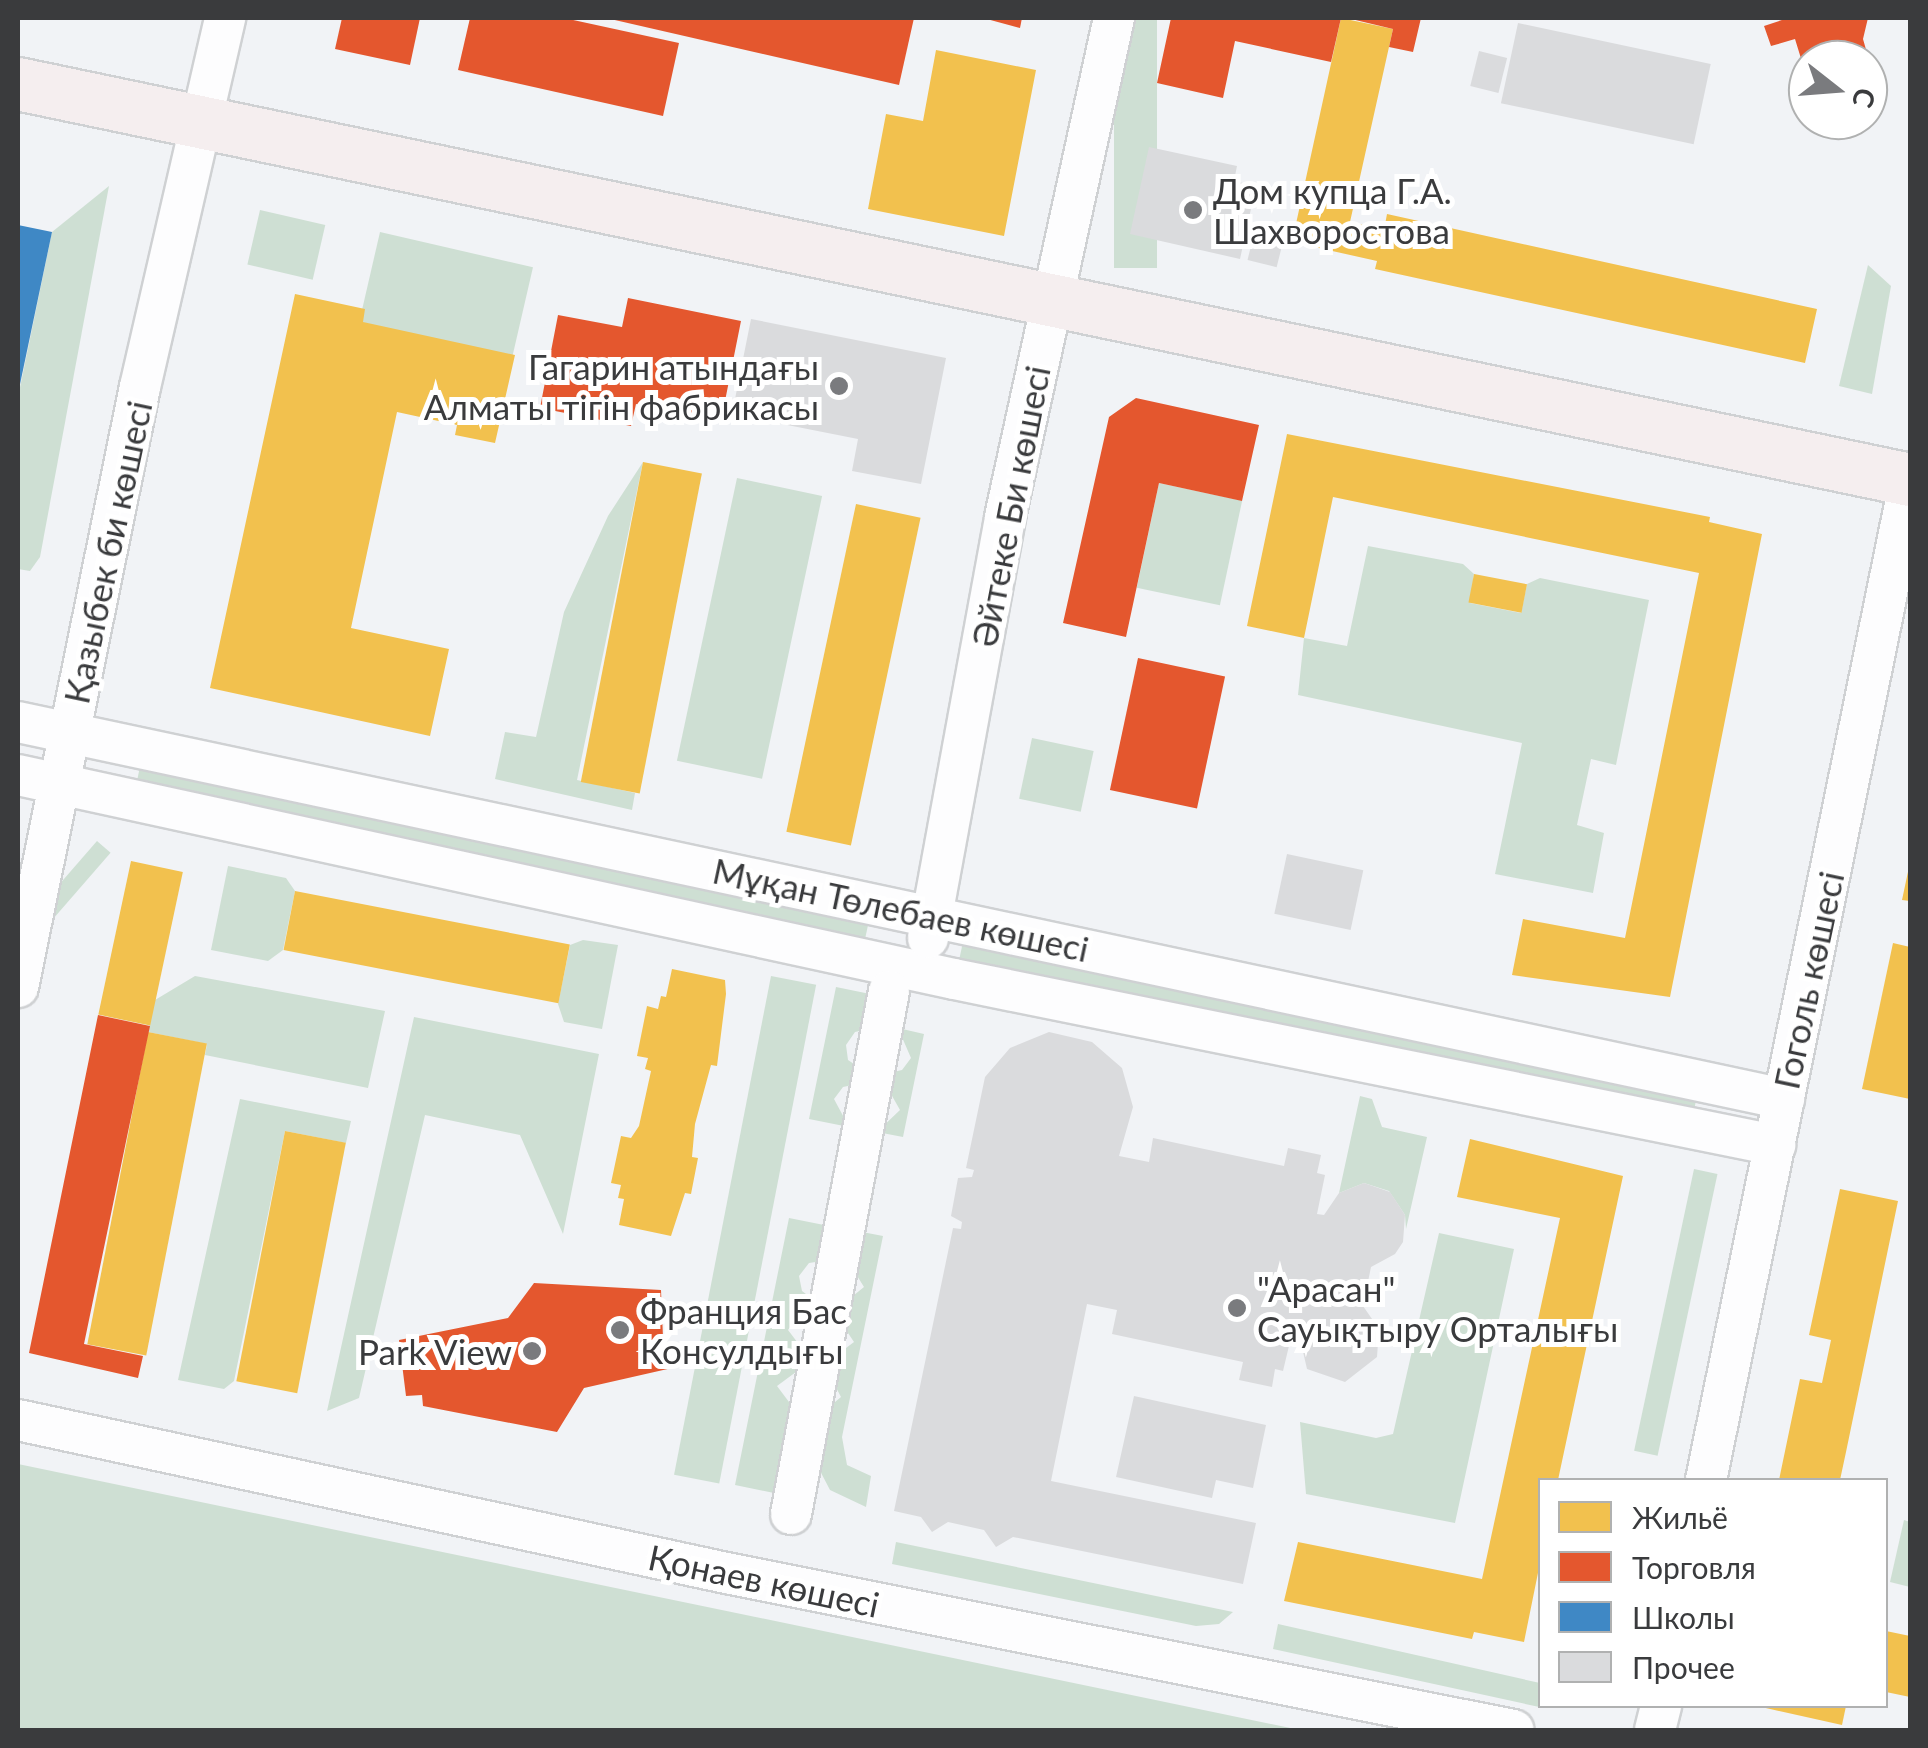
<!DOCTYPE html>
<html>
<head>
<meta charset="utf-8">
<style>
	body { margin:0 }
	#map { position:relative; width:1928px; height:1748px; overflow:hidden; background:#f1f3f6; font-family:Lato,sans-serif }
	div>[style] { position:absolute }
	.green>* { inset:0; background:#cedfd3; transform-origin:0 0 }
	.homes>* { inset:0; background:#f2c14e; transform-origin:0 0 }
	.shops>* { inset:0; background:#e4572e; transform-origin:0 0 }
	.schools>* { inset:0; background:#3f88c5 }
	.building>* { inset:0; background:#dadbdd; transform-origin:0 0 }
	.roads { filter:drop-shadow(2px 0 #cfd1d3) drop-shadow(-2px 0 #cfd1d3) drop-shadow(0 2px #cfd1d3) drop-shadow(0 -2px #cfd1d3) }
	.minor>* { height:40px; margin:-20px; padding:0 20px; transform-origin:20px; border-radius:20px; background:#fdfdfe }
	.major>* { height:52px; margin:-26px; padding:0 26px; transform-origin:26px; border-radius:26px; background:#f5eeef }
	.dots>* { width:28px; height:28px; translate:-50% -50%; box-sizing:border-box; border:5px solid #fff; border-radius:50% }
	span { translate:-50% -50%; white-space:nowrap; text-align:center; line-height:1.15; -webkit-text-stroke:10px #fff; paint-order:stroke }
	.poi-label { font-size:35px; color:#3a3b3d }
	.left { translate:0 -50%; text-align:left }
	.right { translate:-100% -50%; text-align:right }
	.street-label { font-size:35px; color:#3a3b3d }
	.frame { position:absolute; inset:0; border:20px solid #3a3b3d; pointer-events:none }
	.legend { position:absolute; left:1538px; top:1478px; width:350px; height:230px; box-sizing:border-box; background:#fff; border:2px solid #b0b1b1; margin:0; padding:12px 18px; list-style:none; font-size:30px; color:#3a3b3d }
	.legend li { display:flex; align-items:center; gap:20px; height:50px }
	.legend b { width:50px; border:2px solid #b0b1b1 }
	.north { position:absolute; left:1788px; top:40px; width:100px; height:100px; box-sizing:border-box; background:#fff; border:2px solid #b0b1b1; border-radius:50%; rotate:107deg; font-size:28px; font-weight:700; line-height:40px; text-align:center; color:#3a3b3d }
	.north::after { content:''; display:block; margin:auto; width:35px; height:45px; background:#7a7b7e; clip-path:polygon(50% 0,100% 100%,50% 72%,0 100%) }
</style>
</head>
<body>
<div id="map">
	<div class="green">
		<div style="left:1114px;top:18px;width:43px;height:250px"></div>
		<div style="clip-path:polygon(109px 186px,40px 557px,30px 571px,18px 569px,18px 397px,52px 232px)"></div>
		<div style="left:260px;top:210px;width:67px;height:56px;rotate:13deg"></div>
		<div style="left:380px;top:232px;width:157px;height:92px;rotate:13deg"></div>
		<div style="clip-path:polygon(1868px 265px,1891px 286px,1872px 394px,1839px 386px)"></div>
		<div style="clip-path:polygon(643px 462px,577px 780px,635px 793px,632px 810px,495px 779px,505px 732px,536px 737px,564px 612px,608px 516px)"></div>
		<div style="left:737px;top:478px;width:87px;height:289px;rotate:12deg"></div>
		<div style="left:1159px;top:483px;width:85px;height:107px;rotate:12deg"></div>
		<div style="clip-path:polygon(1368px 546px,1463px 564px,1474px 574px,1470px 603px,1521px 613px,1527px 584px,1540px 578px,1649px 600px,1616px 765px,1591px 759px,1577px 825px,1604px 833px,1593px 893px,1495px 874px,1522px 743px,1298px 695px,1304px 638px,1347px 646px)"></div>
		<div style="left:1032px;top:738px;width:63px;height:62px;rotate:12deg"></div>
		<div style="left:144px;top:748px;width:745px;height:53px;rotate:12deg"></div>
		<div style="left:97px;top:841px;width:18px;height:169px;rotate:41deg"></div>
		<div style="clip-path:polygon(228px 866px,286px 878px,295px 891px,283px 950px,268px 961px,211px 950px)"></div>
		<div style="left:967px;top:923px;width:750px;height:57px;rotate:12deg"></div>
		<div style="clip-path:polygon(583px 940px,618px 945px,602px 1029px,564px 1022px,558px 1004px,570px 945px)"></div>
		<div style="clip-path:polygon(195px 976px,385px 1011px,368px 1088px,205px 1055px,207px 1044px,148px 1032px,155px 1000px)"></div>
		<div style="left:771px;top:976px;width:46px;height:508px;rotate:11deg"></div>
		<div style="clip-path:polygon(836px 987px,875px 995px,868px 1029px,855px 1032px,846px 1045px,848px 1060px,860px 1068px,857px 1084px,843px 1087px,834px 1099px,849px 1127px,809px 1119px)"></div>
		<div style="clip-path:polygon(414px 1017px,599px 1054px,563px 1234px,520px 1135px,425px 1115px,359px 1398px,327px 1411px)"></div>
		<div style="clip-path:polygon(898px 1028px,924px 1034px,903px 1137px,877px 1132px,900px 1110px,887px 1087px,889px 1073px,902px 1070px,911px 1058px)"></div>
		<div style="clip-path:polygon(1360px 1096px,1372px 1099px,1382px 1127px,1427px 1137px,1406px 1229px,1405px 1215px,1389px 1191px,1364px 1183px,1339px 1193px)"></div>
		<div style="clip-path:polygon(240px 1099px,351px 1121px,346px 1143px,285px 1131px,234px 1381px,224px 1389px,178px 1380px)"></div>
		<div style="left:1694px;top:1169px;width:24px;height:288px;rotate:12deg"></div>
		<div style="clip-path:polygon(789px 1218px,829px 1226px,822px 1261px,809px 1263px,799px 1276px,802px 1291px,814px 1300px,811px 1315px,797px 1318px,788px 1330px,804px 1351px,800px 1369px,777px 1386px,792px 1406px,774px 1493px,735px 1485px)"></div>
		<div style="clip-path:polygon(857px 1231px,883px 1236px,842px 1437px,847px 1465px,871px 1476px,866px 1507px,830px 1490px,818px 1467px,822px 1413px,841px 1397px,830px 1376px,834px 1357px,854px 1342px,840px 1321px,843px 1304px,864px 1287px,851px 1266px)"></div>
		<div style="clip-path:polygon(1439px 1233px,1514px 1249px,1455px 1523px,1306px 1494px,1300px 1422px,1376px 1438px,1393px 1434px)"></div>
		<div style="clip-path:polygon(18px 1464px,1300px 1730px,18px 1730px)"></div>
		<div style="clip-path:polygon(1904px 1520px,1910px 1522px,1910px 1587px,1890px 1582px)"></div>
		<div style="clip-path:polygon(896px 1542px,1233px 1612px,1219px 1624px,1196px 1626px,892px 1564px)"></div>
		<div style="clip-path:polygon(1278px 1624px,1540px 1683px,1540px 1706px,1546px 1706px,1544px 1708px,1273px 1649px)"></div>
	</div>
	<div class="homes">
		<div style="clip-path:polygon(1341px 18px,1393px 29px,1350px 222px,1384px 230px,1387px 214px,1817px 309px,1805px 363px,1375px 269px,1377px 261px,1292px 242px)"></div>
		<div style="clip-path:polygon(936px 50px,1036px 70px,1004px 236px,868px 209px,886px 114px,923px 121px)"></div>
		<div style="clip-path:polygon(295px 294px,365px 309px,363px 322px,515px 355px,495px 443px,455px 435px,457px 425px,397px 412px,351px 628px,449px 649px,430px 736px,210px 688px)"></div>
		<div style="clip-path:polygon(1287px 434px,1710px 517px,1709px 522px,1762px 534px,1670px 997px,1512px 975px,1523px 919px,1625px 938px,1699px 573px,1333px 497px,1304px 638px,1247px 626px)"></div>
		<div style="left:643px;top:462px;width:60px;height:326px;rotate:11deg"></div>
		<div style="left:856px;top:504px;width:66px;height:335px;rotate:12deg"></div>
		<div style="left:1474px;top:574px;width:54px;height:29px;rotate:11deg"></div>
		<div style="left:131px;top:861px;width:53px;height:157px;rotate:12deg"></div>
		<div style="clip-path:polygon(1909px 867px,1910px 867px,1910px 901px,1902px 900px)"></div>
		<div style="left:295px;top:891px;width:280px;height:60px;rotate:11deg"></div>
		<div style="clip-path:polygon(1893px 943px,1910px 947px,1910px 1099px,1862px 1089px)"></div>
		<div style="clip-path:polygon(672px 969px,725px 980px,726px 994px,717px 1066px,711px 1065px,695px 1124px,692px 1157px,698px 1158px,691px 1194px,685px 1193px,671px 1236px,619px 1225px,624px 1199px,618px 1198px,621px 1185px,611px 1183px,621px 1136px,631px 1138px,639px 1126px,651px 1071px,645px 1069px,648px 1058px,637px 1056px,647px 1006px,658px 1009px,661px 996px,666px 997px)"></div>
		<div style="left:148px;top:1032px;width:60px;height:318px;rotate:11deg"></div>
		<div style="left:285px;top:1131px;width:62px;height:255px;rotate:11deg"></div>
		<div style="clip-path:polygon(1470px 1139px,1623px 1176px,1558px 1480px,1540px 1480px,1540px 1563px,1524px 1642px,1474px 1632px,1472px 1639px,1284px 1601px,1298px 1542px,1482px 1579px,1560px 1218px,1457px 1197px)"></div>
		<div style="clip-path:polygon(1840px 1189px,1898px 1201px,1846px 1452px,1840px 1480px,1779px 1480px,1800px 1379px,1822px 1383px,1831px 1340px,1809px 1335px)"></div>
		<div style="clip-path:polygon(1886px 1631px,1910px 1636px,1910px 1697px,1886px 1692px)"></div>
		<div style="clip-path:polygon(1757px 1706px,1846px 1706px,1842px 1725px)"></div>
	</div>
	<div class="shops">
		<div style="clip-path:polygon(342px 18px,420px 18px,410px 65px,335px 49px)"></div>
		<div style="clip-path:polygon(470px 18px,564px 18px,679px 43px,663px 116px,458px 70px)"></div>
		<div style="clip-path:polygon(606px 18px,914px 18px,899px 85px)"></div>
		<div style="clip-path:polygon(983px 18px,1022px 18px,1020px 28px)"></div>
		<div style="clip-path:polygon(1171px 18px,1341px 18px,1331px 62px,1235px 41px,1223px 98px,1157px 83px)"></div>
		<div style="clip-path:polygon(1347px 18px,1421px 18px,1413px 52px,1389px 47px,1393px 29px)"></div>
		<div style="clip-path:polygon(1788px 18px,1868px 18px,1863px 39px,1873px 74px,1868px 75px,1868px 60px,1808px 60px,1807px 78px,1795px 39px,1771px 46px,1764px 26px)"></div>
		<div style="clip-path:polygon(628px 298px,741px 321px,721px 421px,636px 404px,631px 426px,540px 408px,558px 315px,622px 327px)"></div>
		<div style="clip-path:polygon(1136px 398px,1259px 425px,1242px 501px,1159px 483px,1126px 637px,1063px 623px,1109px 417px)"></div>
		<div style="left:1138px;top:658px;width:89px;height:135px;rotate:12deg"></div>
		<div style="clip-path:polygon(98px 1015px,150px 1026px,84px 1344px,143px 1356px,138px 1378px,29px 1353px)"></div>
		<div style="clip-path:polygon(534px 1283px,661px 1290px,664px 1361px,672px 1368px,584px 1388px,557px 1432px,423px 1406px,422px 1395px,406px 1396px,399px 1340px,508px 1318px)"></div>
	</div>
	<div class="schools">
		<div style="clip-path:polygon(18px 225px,52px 232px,19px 389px,18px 389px)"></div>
	</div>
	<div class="building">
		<div style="left:1518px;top:23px;width:197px;height:82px;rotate:12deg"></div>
		<div style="left:1479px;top:51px;width:29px;height:36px;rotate:14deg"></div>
		<div style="clip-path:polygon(1149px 147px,1237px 166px,1234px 181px,1256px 186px,1240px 259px,1130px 234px)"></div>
		<div style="left:1256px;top:226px;width:30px;height:35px;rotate:14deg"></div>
		<div style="clip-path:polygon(751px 319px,946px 358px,921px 484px,852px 471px,858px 439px,732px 414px)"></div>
		<div style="left:1287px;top:854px;width:78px;height:61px;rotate:12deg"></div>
		<div style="clip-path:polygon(1049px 1032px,1092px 1042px,1122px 1068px,1133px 1107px,1119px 1156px,1149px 1162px,1153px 1138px,1284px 1166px,1288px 1148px,1321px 1155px,1317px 1173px,1325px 1175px,1317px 1214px,1324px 1215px,1339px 1193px,1364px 1183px,1390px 1192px,1405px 1215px,1403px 1242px,1395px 1254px,1371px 1267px,1363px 1306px,1379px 1329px,1377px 1357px,1345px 1382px,1307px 1369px,1298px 1330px,1293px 1329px,1283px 1371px,1275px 1369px,1272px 1387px,1239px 1380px,1243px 1362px,1112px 1334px,1117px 1310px,1087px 1304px,1051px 1481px,1256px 1523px,1243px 1584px,1013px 1537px,996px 1547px,984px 1530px,948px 1522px,932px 1532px,921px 1517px,894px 1511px,953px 1228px,961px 1229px,962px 1222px,951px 1216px,958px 1178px,972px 1177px,974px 1170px,966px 1168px,985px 1077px,1010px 1048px)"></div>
		<div style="clip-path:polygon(1134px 1396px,1266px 1425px,1253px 1488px,1216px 1480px,1212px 1498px,1116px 1477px)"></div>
	</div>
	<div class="roads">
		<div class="minor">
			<div style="left:18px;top:722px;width:1806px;rotate:12.05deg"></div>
			<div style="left:18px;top:775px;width:958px;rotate:12.3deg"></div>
			<div style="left:954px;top:979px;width:838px;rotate:11.43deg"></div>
			<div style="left:928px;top:938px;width:428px;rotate:-79.6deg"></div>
			<div style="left:1005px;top:517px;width:511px;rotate:-77.68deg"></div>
			<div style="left:18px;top:987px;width:612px;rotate:-78.51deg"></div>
			<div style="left:140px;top:387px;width:379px;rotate:-77deg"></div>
			<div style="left:18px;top:1420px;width:724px;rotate:12.19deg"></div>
			<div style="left:726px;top:1573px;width:803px;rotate:11.28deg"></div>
			<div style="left:1706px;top:1480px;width:1021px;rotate:-78.47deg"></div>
			<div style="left:791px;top:1514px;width:532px;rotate:-79.39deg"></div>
			<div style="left:1655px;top:1730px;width:25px;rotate:-76deg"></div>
		</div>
		<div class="major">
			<div style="left:18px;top:84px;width:1933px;rotate:11.82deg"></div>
		</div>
	</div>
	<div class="dots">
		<div style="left:1193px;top:210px;background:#7a7b7e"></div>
		<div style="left:839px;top:386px;background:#7a7b7e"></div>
		<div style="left:1237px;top:1308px;background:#7a7b7e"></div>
		<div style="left:620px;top:1330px;background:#7a7b7e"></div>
		<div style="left:532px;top:1351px;background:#7a7b7e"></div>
	</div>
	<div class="poi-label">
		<span class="left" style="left:1213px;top:210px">Дом купца Г.А.<br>Шахворостова</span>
		<span class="right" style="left:819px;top:386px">Гагарин атындағы<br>Алматы тігін фабрикасы</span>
		<span class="left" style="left:1257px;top:1308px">"Арасан"<br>Сауықтыру Орталығы</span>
		<span class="left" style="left:640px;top:1330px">Франция Бас<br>Консулдығы</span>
		<span class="right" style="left:512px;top:1351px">Park View</span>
	</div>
	<div class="street-label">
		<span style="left:1010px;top:506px;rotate:-79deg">Әйтеке Би көшесі</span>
		<span style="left:107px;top:552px;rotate:-78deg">Қазыбек би көшесі</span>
		<span style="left:901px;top:909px;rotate:12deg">Мұқан Төлебаев көшесі</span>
		<span style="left:1808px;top:980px;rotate:-78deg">Гоголь көшесі</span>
		<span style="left:764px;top:1580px;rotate:12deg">Қонаев көшесі</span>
	</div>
	<div class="frame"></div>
	<ul class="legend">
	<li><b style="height:28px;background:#f2c14e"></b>Жильё</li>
	<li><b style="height:28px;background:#e4572e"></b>Торговля</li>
	<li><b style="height:28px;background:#3f88c5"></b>Школы</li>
	<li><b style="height:28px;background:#dadbdd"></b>Прочее</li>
	</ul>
	<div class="north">С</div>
</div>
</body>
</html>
